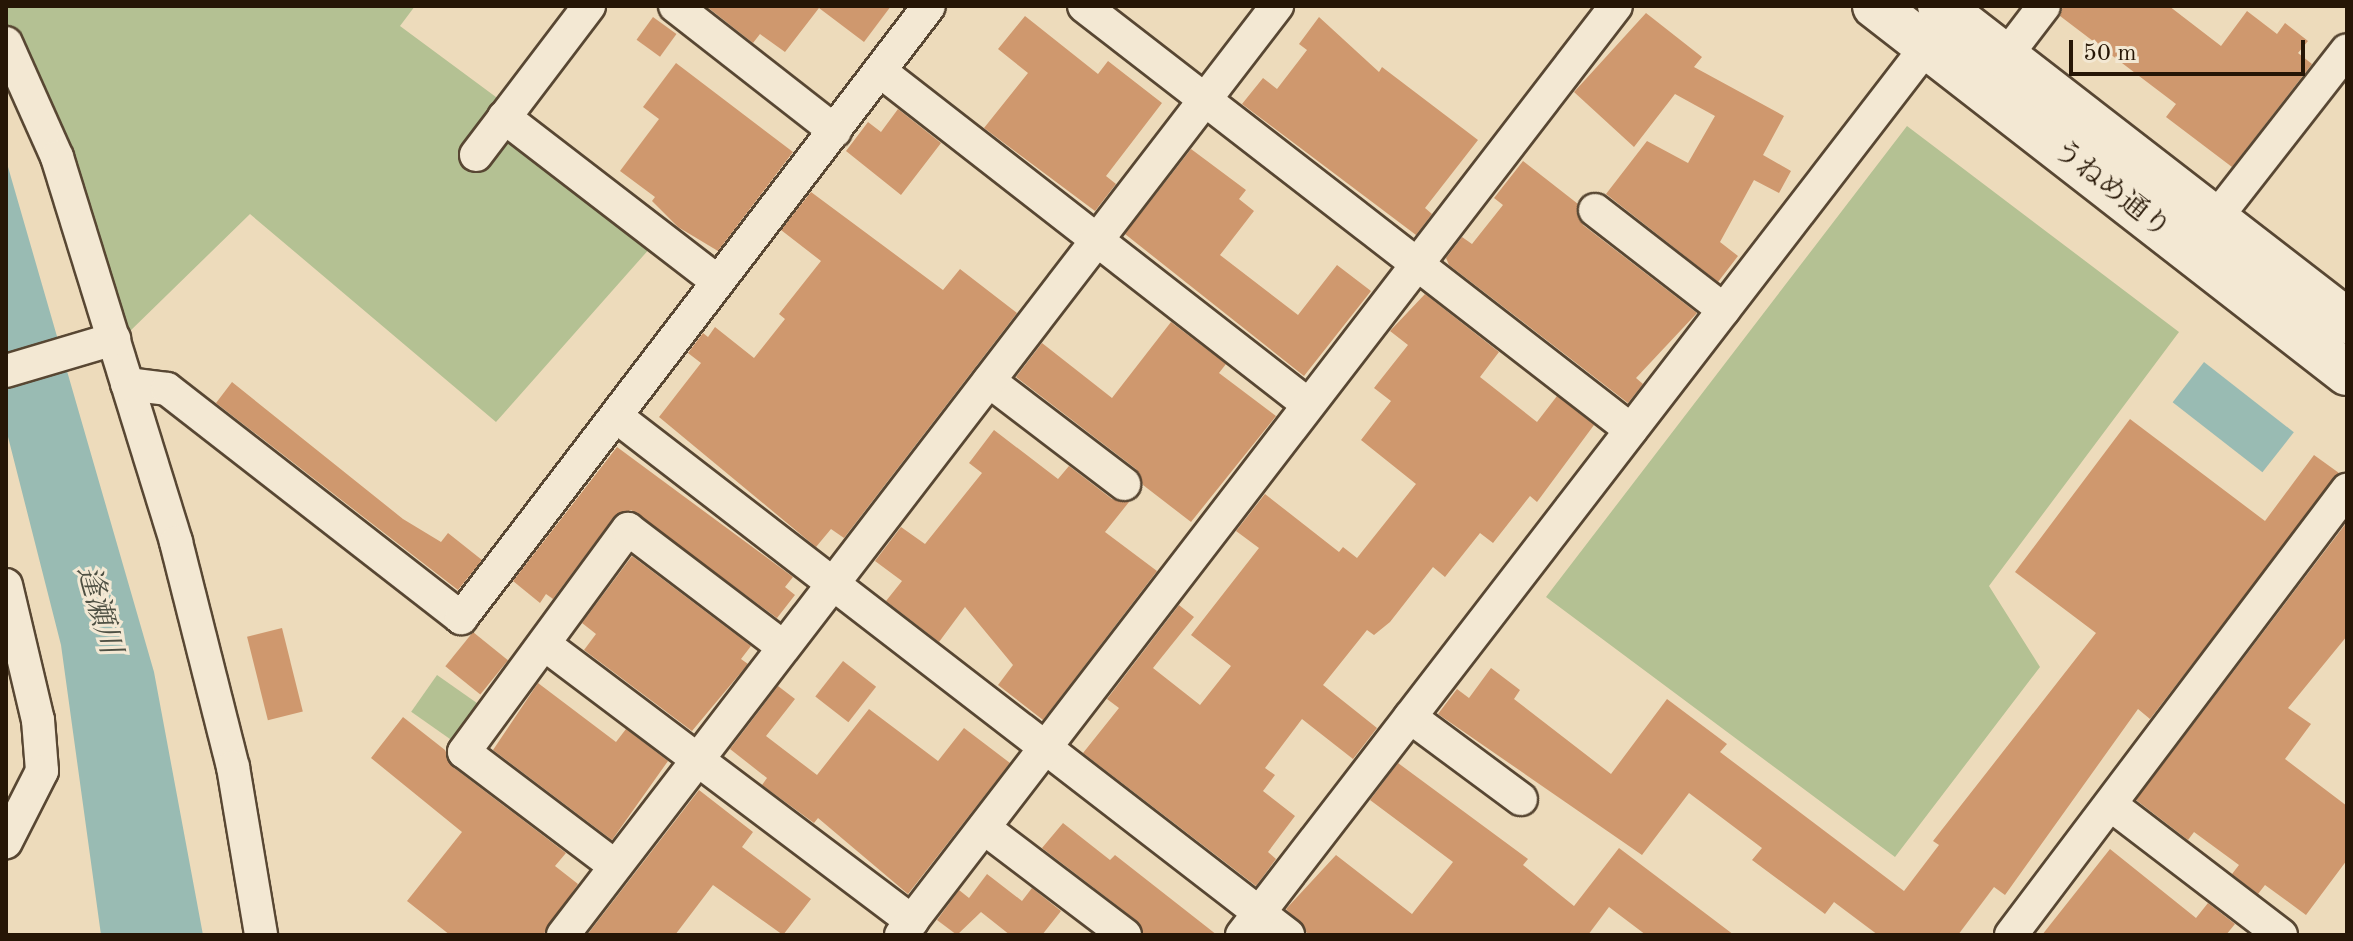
<!DOCTYPE html>
<html>
<head>
<meta charset="utf-8">
<style>
	body { margin:0 }
	#map { position:relative; width:2353px; height:941px; overflow:hidden; background:#eddbbb; font-family:"Old Standard TT","Noto Serif JP",serif }
	div>[style] { position:absolute }
	.green>* { inset:0; background:#b4c193; transform-origin:0 0 }
	.water>* { inset:0; background:#99bbb3; transform-origin:0 0 }
	.building>* { inset:0; background:#cf986e; transform-origin:0 0 }
	.roads { filter:drop-shadow(2px 0 #584733) drop-shadow(-2px 0 #584733) drop-shadow(0 2px #584733) drop-shadow(0 -2px #584733) }
	.street>* { height:32px; margin:-16px; padding:0 16px; transform-origin:16px; border-radius:16px; background:#f3e8d3 }
	.secondary>* { height:44px; margin:-22px; padding:0 22px; transform-origin:22px; border-radius:22px; background:#f3e8d3 }
	span { translate:-50% -50%; white-space:nowrap; text-align:center; line-height:1.15; -webkit-text-stroke:6px #f3e8d3; paint-order:stroke }
	.street-label { font-size:28px; color:#261606 }
	.water-label { font-size:30px; color:#4e5043; font-style:italic }
	.frame { position:absolute; inset:0; border:8px solid #261606; pointer-events:none }
	.scale { position:absolute; left:2069px; top:40px; width:236px; height:36px; box-sizing:border-box; border:4px solid #261606; border-top:0; padding-left:10px; font-size:24px; line-height:28px; white-space:nowrap; color:#261606; -webkit-text-stroke:6px #f3e8d3; paint-order:stroke }
</style>
</head>
<body>
<div id="map">
	<div class="green">
		<div style="clip-path:polygon(6px 6px,415px 6px,400px 26px,500px 100px,651px 247px,496px 422px,250px 214px,126px 335px,43px 98px,6px 26px)"></div>
		<div style="clip-path:polygon(1907px 126px,2179px 332px,1989px 586px,2040px 667px,1895px 857px,1546px 597px)"></div>
		<div style="left:437px;top:675px;width:60px;height:45px;rotate:35deg"></div>
	</div>
	<div class="water">
		<div style="clip-path:polygon(6px 160px,154px 672px,203px 935px,101px 935px,61px 645px,6px 429px)"></div>
		<div style="left:2204px;top:362px;width:114px;height:51px;rotate:38deg"></div>
	</div>
	<div class="building">
		<div style="clip-path:polygon(706px 6px,891px 6px,864px 42px,819px 8px,785px 52px,760px 34px,753px 43px)"></div>
		<div style="clip-path:polygon(2063px 6px,2169px 6px,2221px 46px,2247px 11px,2277px 34px,2285px 23px,2308px 41px,2298px 53px,2312px 64px,2232px 167px,2166px 117px,2176px 104px,2060px 16px)"></div>
		<div style="clip-path:polygon(1646px 13px,1702px 57px,1694px 67px,1784px 116px,1763px 155px,1791px 171px,1779px 193px,1754px 180px,1720px 242px,1738px 256px,1718px 282px,1606px 194px,1647px 141px,1688px 163px,1715px 116px,1675px 94px,1634px 147px,1574px 92px)"></div>
		<div style="clip-path:polygon(1025px 16px,1098px 74px,1108px 61px,1162px 103px,1106px 176px,1116px 184px,1095px 211px,984px 128px,1028px 73px,998px 49px)"></div>
		<div style="left:653px;top:17px;width:29px;height:28px;rotate:36deg"></div>
		<div style="clip-path:polygon(1319px 17px,1379px 72px,1382px 67px,1478px 140px,1425px 208px,1432px 214px,1416px 235px,1242px 104px,1263px 78px,1277px 89px,1307px 50px,1299px 44px)"></div>
		<div style="clip-path:polygon(676px 63px,793px 152px,718px 251px,678px 227px,652px 201px,655px 197px,620px 171px,659px 119px,643px 107px)"></div>
		<div style="clip-path:polygon(898px 109px,941px 143px,901px 195px,846px 151px,868px 122px,881px 132px)"></div>
		<div style="clip-path:polygon(1191px 149px,1246px 190px,1239px 199px,1254px 211px,1220px 255px,1298px 315px,1337px 265px,1371px 291px,1304px 376px,1125px 234px)"></div>
		<div style="clip-path:polygon(1523px 161px,1578px 204px,1583px 225px,1697px 313px,1636px 378px,1643px 384px,1628px 403px,1449px 265px,1446px 258px,1462px 237px,1472px 244px,1503px 205px,1494px 198px)"></div>
		<div style="clip-path:polygon(811px 192px,943px 290px,960px 269px,1017px 313px,844px 538px,831px 529px,816px 547px,659px 417px,701px 363px,688px 353px,703px 333px,708px 337px,715px 327px,754px 358px,785px 319px,779px 314px,821px 261px,781px 230px)"></div>
		<div style="clip-path:polygon(1425px 294px,1499px 352px,1480px 377px,1537px 422px,1557px 396px,1594px 425px,1537px 502px,1530px 496px,1493px 543px,1480px 533px,1445px 577px,1433px 567px,1390px 622px,1374px 635px,1367px 630px,1323px 685px,1377px 728px,1353px 759px,1302px 719px,1265px 768px,1275px 775px,1263px 791px,1295px 816px,1268px 852px,1276px 859px,1256px 886px,1083px 753px,1119px 708px,1107px 699px,1179px 605px,1194px 617px,1153px 668px,1200px 705px,1231px 666px,1191px 635px,1259px 548px,1236px 531px,1265px 494px,1339px 552px,1343px 547px,1357px 558px,1416px 484px,1361px 440px,1391px 401px,1374px 388px,1408px 345px,1390px 331px)"></div>
		<div style="clip-path:polygon(1171px 322px,1226px 364px,1219px 373px,1276px 416px,1191px 522px,1143px 485px,1136px 469px,1016px 377px,1042px 343px,1112px 398px)"></div>
		<div style="clip-path:polygon(232px 382px,403px 519px,441px 542px,448px 533px,482px 560px,458px 590px,216px 403px)"></div>
		<div style="clip-path:polygon(2130px 419px,2265px 521px,2314px 455px,2339px 473px,2150px 719px,2138px 709px,2005px 895px,1994px 887px,1958px 935px,1878px 935px,1834px 902px,1825px 914px,1752px 860px,1762px 848px,1689px 793px,1642px 855px,1438px 714px,1457px 689px,1469px 698px,1491px 668px,1520px 690px,1514px 699px,1611px 774px,1667px 699px,1727px 744px,1720px 752px,1904px 891px,1939px 845px,1933px 841px,2096px 633px,2015px 572px)"></div>
		<div style="clip-path:polygon(994px 430px,1058px 479px,1069px 466px,1112px 499px,1129px 502px,1105px 532px,1157px 571px,1043px 720px,998px 685px,1013px 665px,965px 607px,939px 642px,886px 601px,902px 581px,875px 561px,901px 527px,925px 544px,982px 473px,969px 463px)"></div>
		<div style="clip-path:polygon(617px 447px,793px 577px,785px 587px,795px 595px,777px 618px,631px 510px,613px 518px,553px 599px,546px 594px,540px 603px,513px 581px)"></div>
		<div style="clip-path:polygon(2347px 522px,2347px 636px,2288px 708px,2311px 724px,2285px 759px,2347px 806px,2347px 860px,2306px 915px,2265px 885px,2258px 894px,2232px 874px,2239px 865px,2194px 832px,2188px 840px,2136px 800px)"></div>
		<div style="clip-path:polygon(632px 556px,751px 646px,741px 659px,748px 664px,692px 731px,584px 650px,596px 634px,582px 623px)"></div>
		<div style="left:282px;top:628px;width:86px;height:36px;rotate:76deg"></div>
		<div style="left:473px;top:632px;width:45px;height:44px;rotate:39deg"></div>
		<div style="left:843px;top:661px;width:42px;height:45px;rotate:38deg"></div>
		<div style="clip-path:polygon(538px 683px,616px 742px,626px 729px,668px 761px,612px 840px,493px 750px)"></div>
		<div style="clip-path:polygon(778px 686px,795px 699px,766px 736px,817px 775px,869px 709px,938px 761px,964px 728px,1010px 763px,908px 894px,818px 818px,814px 823px,762px 785px,767px 778px,730px 749px)"></div>
		<div style="clip-path:polygon(403px 717px,445px 750px,453px 767px,566px 853px,555px 866px,578px 884px,543px 935px,450px 935px,407px 901px,462px 832px,371px 758px)"></div>
		<div style="clip-path:polygon(1398px 763px,1528px 859px,1523px 865px,1574px 906px,1619px 848px,1734px 935px,1646px 935px,1609px 907px,1588px 935px,1309px 935px,1286px 909px,1336px 855px,1412px 914px,1453px 862px,1370px 800px)"></div>
		<div style="clip-path:polygon(699px 790px,753px 832px,742px 847px,811px 899px,783px 935px,713px 885px,675px 935px,587px 935px)"></div>
		<div style="clip-path:polygon(1063px 823px,1110px 860px,1115px 855px,1217px 935px,1144px 935px,1136px 920px,1042px 848px)"></div>
		<div style="clip-path:polygon(2110px 849px,2196px 918px,2208px 903px,2235px 924px,2226px 935px,2042px 935px)"></div>
		<div style="clip-path:polygon(987px 874px,1022px 901px,1032px 888px,1061px 911px,1042px 935px,1010px 935px,981px 912px,957px 935px,937px 920px,959px 890px,969px 898px)"></div>
	</div>
	<div class="roads">
		<div class="street">
			<div style="left:675px;top:6px;width:203px;rotate:38deg"></div>
			<div style="left:1084px;top:6px;width:692px;rotate:37.78deg"></div>
			<div style="left:6px;top:43px;width:125px;rotate:65.9deg"></div>
			<div style="left:57px;top:157px;width:403px;rotate:72.8deg"></div>
			<div style="left:176px;top:542px;width:232px;rotate:75.8deg"></div>
			<div style="left:233px;top:767px;width:170px;rotate:80.5deg"></div>
			<div style="left:2005px;top:57px;width:64px;rotate:-52.6deg"></div>
			<div style="left:880px;top:71px;width:540px;rotate:37.93deg"></div>
			<div style="left:504px;top:117px;width:270px;rotate:37.6deg"></div>
			<div style="left:476px;top:155px;width:187px;rotate:-52.8deg"></div>
			<div style="left:1595px;top:210px;width:163px;rotate:37.8deg"></div>
			<div style="left:2215px;top:219px;width:214px;rotate:-52deg"></div>
			<div style="left:6px;top:371px;width:113px;rotate:-16.5deg"></div>
			<div style="left:989px;top:381px;width:170px;rotate:37.3deg"></div>
			<div style="left:127px;top:384px;width:40px;rotate:7.1deg"></div>
			<div style="left:167px;top:389px;width:373px;rotate:37.9deg"></div>
			<div style="left:461px;top:618px;width:770px;rotate:-52.59deg"></div>
			<div style="left:617px;top:417px;width:848px;rotate:37.67deg"></div>
			<div style="left:6px;top:585px;width:139px;rotate:76.7deg"></div>
			<div style="left:38px;top:720px;width:51px;rotate:85.5deg"></div>
			<div style="left:42px;top:771px;width:80px;rotate:116.9deg"></div>
			<div style="left:544px;top:644px;width:461px;rotate:37deg"></div>
			<div style="left:1410px;top:717px;width:138px;rotate:36.5deg"></div>
			<div style="left:2111px;top:805px;width:214px;rotate:37.4deg"></div>
			<div style="left:984px;top:828px;width:177px;rotate:37.2deg"></div>
			<div style="left:615px;top:866px;width:189px;rotate:-142.9deg"></div>
			<div style="left:464px;top:752px;width:277px;rotate:-53.7deg"></div>
			<div style="left:628px;top:529px;width:193px;rotate:37.2deg"></div>
			<div style="left:563px;top:935px;width:1172px;rotate:-52.46deg"></div>
			<div style="left:901px;top:935px;width:1172px;rotate:-52.42deg"></div>
			<div style="left:1242px;top:935px;width:1122px;rotate:-52.38deg"></div>
			<div style="left:2011px;top:935px;width:558px;rotate:-52.95deg"></div>
		</div>
		<div class="secondary">
			<div style="left:1875px;top:6px;width:598px;rotate:37.87deg"></div>
			<div style="left:1940px;top:6px;width:515px;rotate:37.74deg"></div>
		</div>
	</div>
	<div class="street-label">
		<span style="left:2111px;top:190px;rotate:38deg">うねめ通り</span>
	</div>
	<div class="water-label">
		<span style="left:98px;top:610px;rotate:74deg">逢瀬川</span>
	</div>
	<div class="frame"></div>
	<div class="scale">50 m</div>
</div>
</body>
</html>
